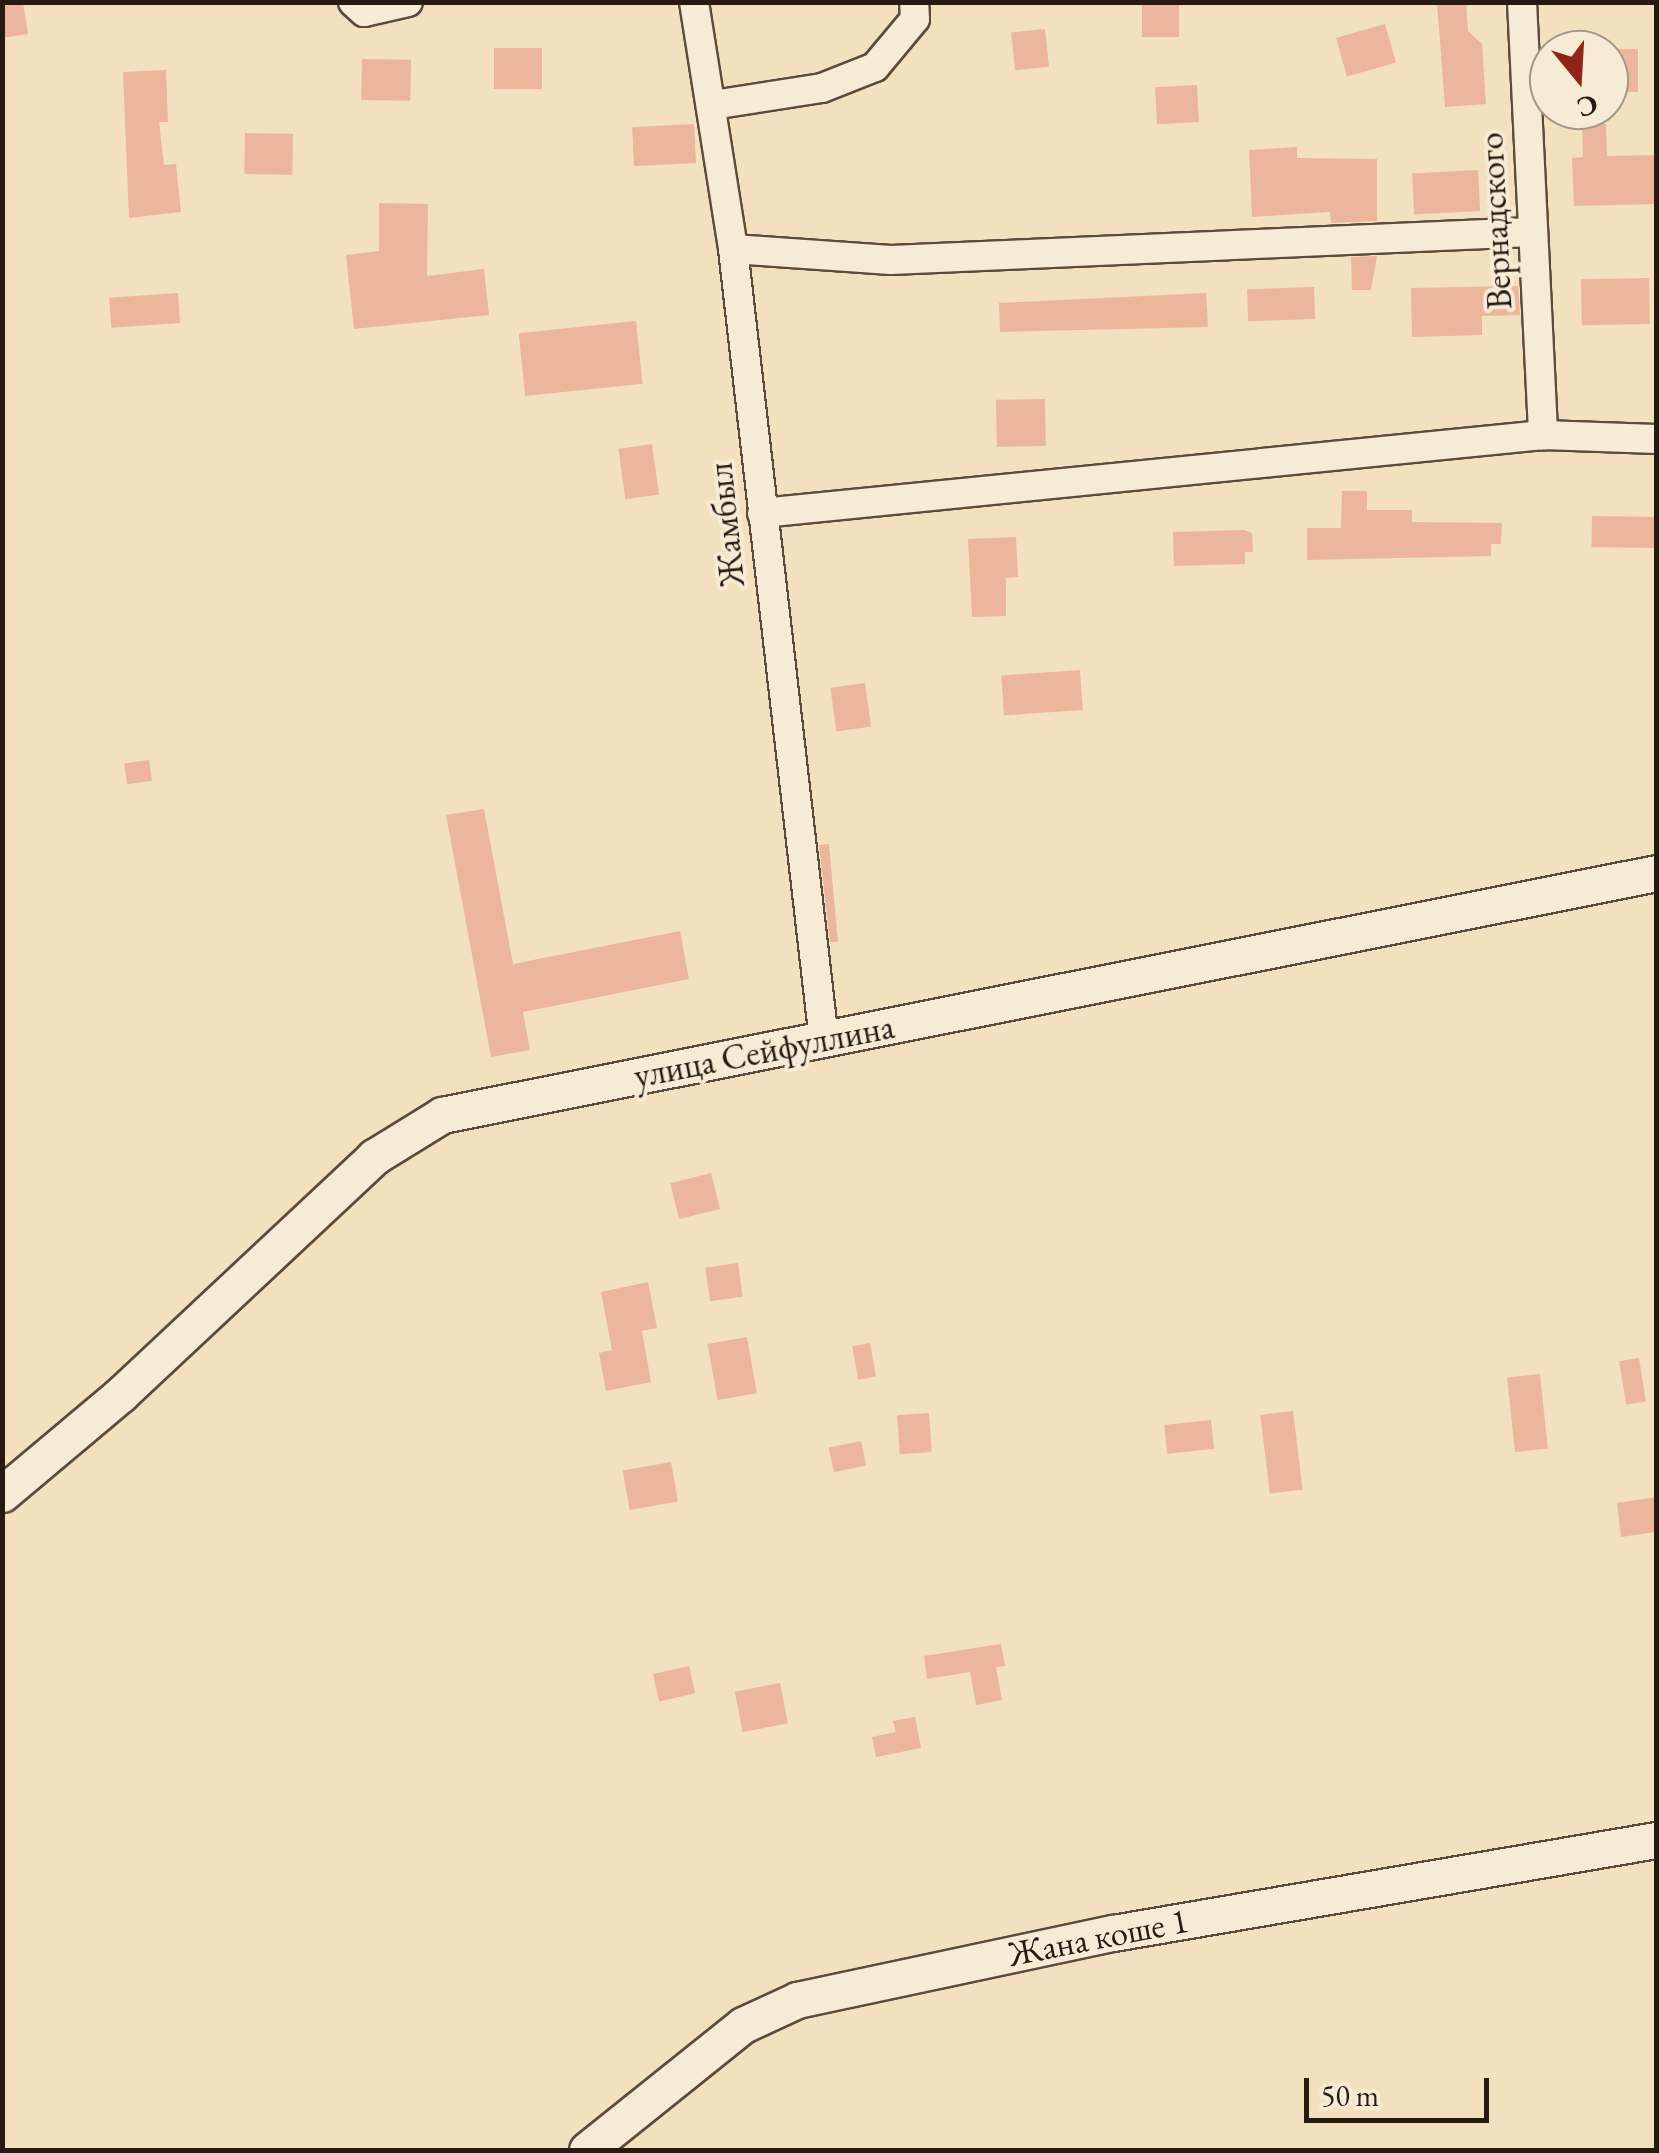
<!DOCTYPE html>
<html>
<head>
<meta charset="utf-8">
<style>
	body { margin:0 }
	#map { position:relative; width:1659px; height:2153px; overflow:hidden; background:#f2e0bf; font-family:"EB Garamond",serif }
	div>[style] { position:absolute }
	.building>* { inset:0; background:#ebb69c; transform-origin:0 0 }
	.roads { filter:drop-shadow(2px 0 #5b4b3e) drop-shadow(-2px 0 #5b4b3e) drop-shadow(0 2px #5b4b3e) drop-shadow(0 -2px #5b4b3e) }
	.minor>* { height:28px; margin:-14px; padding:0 14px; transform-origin:14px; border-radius:14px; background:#f7ebd5 }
	.tertiary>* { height:35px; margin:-17.5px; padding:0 17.5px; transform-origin:17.5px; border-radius:17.5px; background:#f7ebd5 }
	span { translate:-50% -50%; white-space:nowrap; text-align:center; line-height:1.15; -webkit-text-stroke:8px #f7ebd5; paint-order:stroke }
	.street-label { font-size:35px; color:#291913 }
	.frame { position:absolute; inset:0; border:5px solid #291913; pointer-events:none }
	.north { position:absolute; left:1529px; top:30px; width:100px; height:100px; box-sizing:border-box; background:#f7ebd5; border:2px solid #a59787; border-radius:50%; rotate:162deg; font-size:28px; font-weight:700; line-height:40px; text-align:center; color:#291913 }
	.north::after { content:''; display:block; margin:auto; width:35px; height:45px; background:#8f2418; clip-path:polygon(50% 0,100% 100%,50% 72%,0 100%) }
	.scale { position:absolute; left:1304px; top:2078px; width:185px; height:45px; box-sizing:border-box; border:5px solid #291913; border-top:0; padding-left:12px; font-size:30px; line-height:35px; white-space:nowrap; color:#291913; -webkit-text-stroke:8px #f7ebd5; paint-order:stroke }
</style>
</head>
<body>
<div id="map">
	<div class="building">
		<div style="clip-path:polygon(2px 2px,23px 2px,28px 34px,2px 38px)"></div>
		<div style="left:1142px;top:2px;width:37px;height:35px"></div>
		<div style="clip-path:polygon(1466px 2px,1468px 31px,1482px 44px,1486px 104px,1445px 107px,1437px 3px)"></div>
		<div style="left:1385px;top:24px;width:40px;height:51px;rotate:74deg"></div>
		<div style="left:1045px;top:29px;width:38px;height:34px;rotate:84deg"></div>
		<div style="left:494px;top:48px;width:48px;height:41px"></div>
		<div style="left:1609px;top:49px;width:29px;height:43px"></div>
		<div style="left:362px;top:59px;width:49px;height:41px;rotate:1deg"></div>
		<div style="clip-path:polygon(166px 70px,168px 122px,159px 122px,164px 165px,176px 164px,181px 212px,129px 218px,123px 72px)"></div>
		<div style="left:1197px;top:85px;width:37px;height:42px;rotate:87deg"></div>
		<div style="left:694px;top:124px;width:39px;height:62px;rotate:87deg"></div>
		<div style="clip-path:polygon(1606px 124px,1607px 156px,1656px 155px,1656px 204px,1574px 206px,1572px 158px,1583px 157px,1582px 125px)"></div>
		<div style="left:245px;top:133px;width:48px;height:41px;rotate:1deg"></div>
		<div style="clip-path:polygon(1297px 147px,1297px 158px,1377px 159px,1377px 221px,1331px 223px,1330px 212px,1252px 217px,1249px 150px)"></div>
		<div style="left:1478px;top:170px;width:41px;height:66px;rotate:87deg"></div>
		<div style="clip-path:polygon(379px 203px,428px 204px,427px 276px,484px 269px,489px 315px,354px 329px,346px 255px,379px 251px)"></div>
		<div style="clip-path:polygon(1377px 256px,1371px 290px,1352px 290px,1351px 257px)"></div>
		<div style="left:1649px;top:278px;width:46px;height:68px;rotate:89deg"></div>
		<div style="clip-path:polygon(1518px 286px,1520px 315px,1482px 316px,1482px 335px,1412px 337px,1411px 288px)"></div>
		<div style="left:1314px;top:287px;width:32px;height:67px;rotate:88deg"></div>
		<div style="left:178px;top:293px;width:30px;height:69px;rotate:86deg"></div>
		<div style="clip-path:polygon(1206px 293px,1208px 327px,1000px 332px,999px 303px)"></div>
		<div style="left:636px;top:321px;width:63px;height:118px;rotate:84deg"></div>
		<div style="left:1045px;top:399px;width:47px;height:49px;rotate:89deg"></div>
		<div style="left:652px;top:444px;width:51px;height:34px;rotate:82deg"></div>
		<div style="clip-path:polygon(1342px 491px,1367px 491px,1367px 510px,1412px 510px,1412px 522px,1502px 523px,1501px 544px,1491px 544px,1491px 556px,1307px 560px,1307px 528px,1341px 528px)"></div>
		<div style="left:1592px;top:516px;width:64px;height:31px;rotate:1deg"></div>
		<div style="clip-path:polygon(1244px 530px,1252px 533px,1253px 552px,1245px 552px,1245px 564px,1174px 566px,1173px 532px)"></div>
		<div style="clip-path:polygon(1016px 537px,1018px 577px,1006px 578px,1006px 616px,972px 617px,968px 539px)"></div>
		<div style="left:1080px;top:670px;width:40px;height:79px;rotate:86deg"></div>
		<div style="left:865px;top:683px;width:44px;height:35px;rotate:82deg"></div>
		<div style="left:149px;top:760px;width:21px;height:25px;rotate:82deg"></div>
		<div style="clip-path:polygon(484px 809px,513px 964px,680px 931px,689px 979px,523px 1012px,530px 1050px,491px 1057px,446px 815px)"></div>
		<div style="clip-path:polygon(829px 844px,838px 942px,830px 942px,819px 845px)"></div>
		<div style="left:711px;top:1173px;width:37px;height:42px;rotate:76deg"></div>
		<div style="left:738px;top:1263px;width:34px;height:33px;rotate:82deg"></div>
		<div style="clip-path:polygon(648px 1282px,657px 1328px,642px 1331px,651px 1382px,606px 1391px,599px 1353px,612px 1350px,601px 1292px)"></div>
		<div style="left:747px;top:1337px;width:57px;height:40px;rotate:80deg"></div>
		<div style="left:870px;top:1343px;width:34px;height:18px;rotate:80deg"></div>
		<div style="left:1639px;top:1358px;width:44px;height:20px;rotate:81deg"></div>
		<div style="left:1540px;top:1374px;width:75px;height:33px;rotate:84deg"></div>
		<div style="left:1293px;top:1411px;width:79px;height:33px;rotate:83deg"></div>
		<div style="left:929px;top:1413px;width:39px;height:32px;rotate:86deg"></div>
		<div style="left:1211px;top:1420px;width:29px;height:47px;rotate:84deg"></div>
		<div style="left:861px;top:1441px;width:25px;height:33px;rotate:78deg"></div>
		<div style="left:671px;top:1462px;width:40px;height:49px;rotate:80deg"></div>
		<div style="clip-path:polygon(1656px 1497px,1656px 1532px,1621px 1537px,1617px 1503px)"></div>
		<div style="clip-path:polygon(1001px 1644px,1005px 1666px,996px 1667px,1002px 1700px,976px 1705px,970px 1672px,927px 1679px,924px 1656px)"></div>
		<div style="left:689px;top:1666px;width:28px;height:37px;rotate:77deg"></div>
		<div style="left:780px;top:1683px;width:41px;height:46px;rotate:79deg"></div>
		<div style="clip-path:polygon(915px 1717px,921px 1748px,876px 1757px,872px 1737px,896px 1732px,893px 1721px)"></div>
	</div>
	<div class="roads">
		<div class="minor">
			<div style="left:353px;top:2px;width:15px;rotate:42deg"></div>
			<div style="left:364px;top:12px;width:45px;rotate:-12.8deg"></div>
			<div style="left:694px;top:2px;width:250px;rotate:81deg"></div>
			<div style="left:733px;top:249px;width:796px;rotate:83.44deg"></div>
			<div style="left:1522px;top:2px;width:434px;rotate:87.2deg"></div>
			<div style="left:713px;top:105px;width:110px;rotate:-8.9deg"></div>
			<div style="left:822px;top:88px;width:57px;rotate:-21.6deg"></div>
			<div style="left:875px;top:67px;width:62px;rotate:-50.2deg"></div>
			<div style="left:915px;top:19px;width:17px;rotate:-93deg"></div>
			<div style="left:733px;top:249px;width:158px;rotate:4deg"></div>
			<div style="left:891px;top:260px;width:642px;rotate:-2.5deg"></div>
			<div style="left:762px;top:513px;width:785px;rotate:-5.7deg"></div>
			<div style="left:1543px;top:435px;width:113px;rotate:2deg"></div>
		</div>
		<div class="tertiary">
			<div style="left:2px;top:1494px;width:155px;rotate:-40deg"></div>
			<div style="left:121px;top:1394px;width:347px;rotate:-43.1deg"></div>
			<div style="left:374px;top:1157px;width:80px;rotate:-31.7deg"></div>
			<div style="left:442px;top:1115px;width:1238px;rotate:-11.27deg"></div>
			<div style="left:587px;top:2150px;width:200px;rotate:-38.7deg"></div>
			<div style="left:743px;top:2025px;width:60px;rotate:-24.8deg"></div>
			<div style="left:797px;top:2000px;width:323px;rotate:-12deg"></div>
			<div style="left:1113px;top:1933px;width:551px;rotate:-9.72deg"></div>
		</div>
	</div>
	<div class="street-label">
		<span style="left:1495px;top:221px;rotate:-93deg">Вернадского</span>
		<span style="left:726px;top:525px;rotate:-96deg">Жамбыл</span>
		<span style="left:764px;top:1051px;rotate:-11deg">улица Сейфуллина</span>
		<span style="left:1098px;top:1937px;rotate:-11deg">Жана коше 1</span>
	</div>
	<div class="frame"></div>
	<div class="north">С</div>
	<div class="scale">50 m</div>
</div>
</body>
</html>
